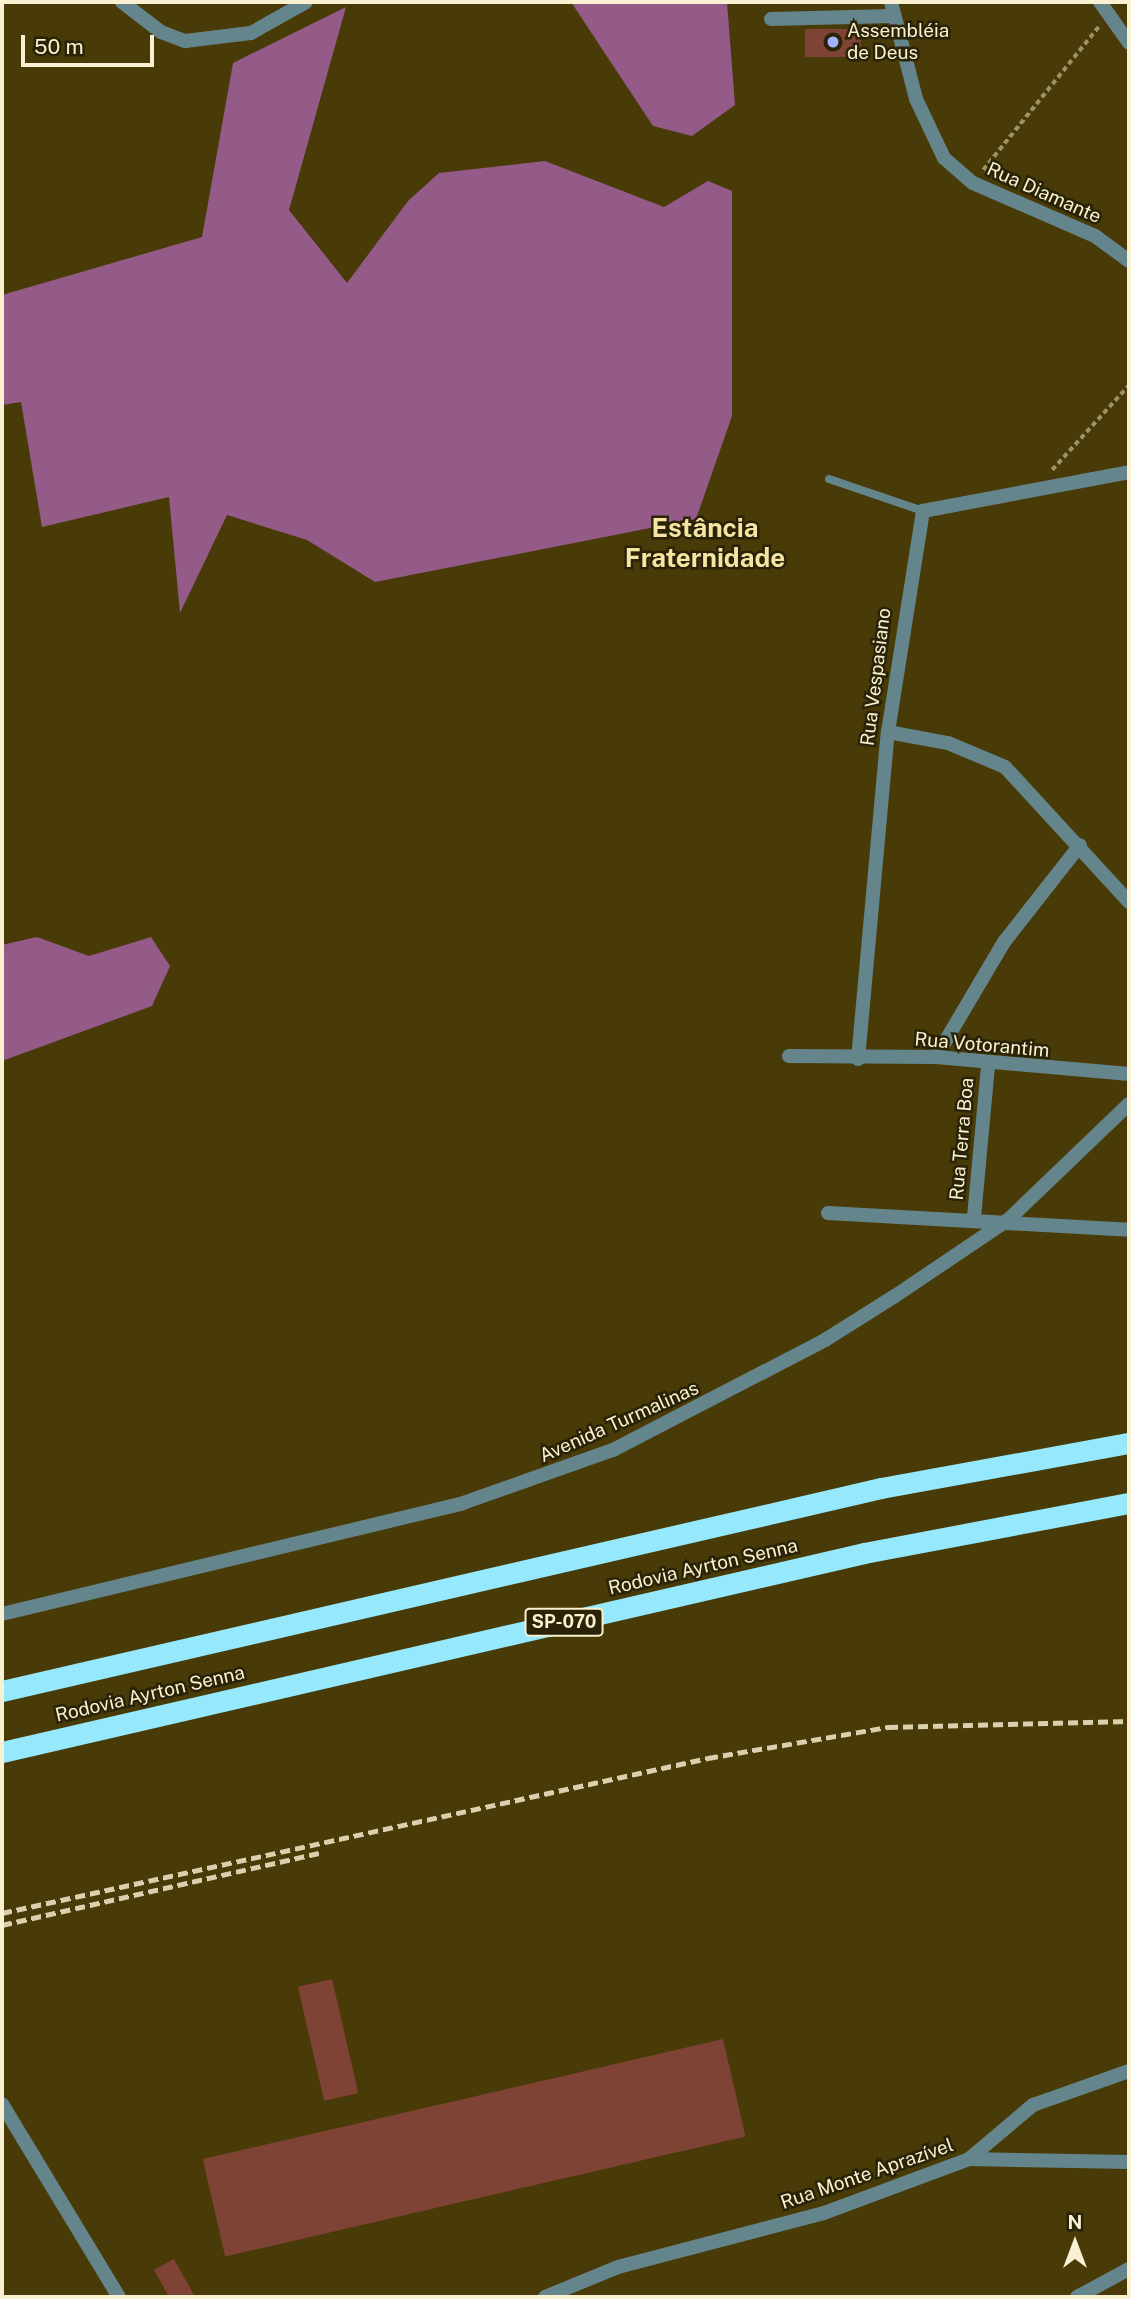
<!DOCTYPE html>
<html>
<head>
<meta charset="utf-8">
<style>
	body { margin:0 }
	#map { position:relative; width:1131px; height:2299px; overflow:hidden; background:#483b07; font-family:"Public Sans",sans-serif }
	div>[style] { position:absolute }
	.forest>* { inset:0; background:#945a88 }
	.building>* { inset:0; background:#7f4335; transform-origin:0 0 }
	.path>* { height:3.5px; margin-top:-1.75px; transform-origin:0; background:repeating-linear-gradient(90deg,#9d9267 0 5px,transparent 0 8.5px) }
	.service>* { height:8px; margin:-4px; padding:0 4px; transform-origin:4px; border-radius:4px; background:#65858d }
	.minor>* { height:14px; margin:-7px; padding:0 7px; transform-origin:7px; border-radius:7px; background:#65858d }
	.tertiary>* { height:14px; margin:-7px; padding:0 7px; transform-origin:7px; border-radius:7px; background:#65858d }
	.motorway>* { height:21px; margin:-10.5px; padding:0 10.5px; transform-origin:10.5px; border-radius:10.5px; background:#96e9fd }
	.rail>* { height:5px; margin-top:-2.5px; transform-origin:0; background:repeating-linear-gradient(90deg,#d9d0ad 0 10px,transparent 0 15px) }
	.dots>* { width:19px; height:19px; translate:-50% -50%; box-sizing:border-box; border:4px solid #2a2308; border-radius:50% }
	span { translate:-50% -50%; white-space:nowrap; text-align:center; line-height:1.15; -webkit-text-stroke:5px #2a2308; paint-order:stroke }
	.shield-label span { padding:2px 5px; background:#2a2308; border:2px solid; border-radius:5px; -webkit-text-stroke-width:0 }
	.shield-label { font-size:18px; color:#f9f1d1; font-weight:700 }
	.poi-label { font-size:19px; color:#f9f1d1 }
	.left { translate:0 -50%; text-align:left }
	.street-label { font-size:19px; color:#f9f1d1 }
	.district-label { font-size:26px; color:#f5e4a2; font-weight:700 }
	.frame { position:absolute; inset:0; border:4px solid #f9f1d1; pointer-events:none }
	.north { position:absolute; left:1040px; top:2208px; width:70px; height:70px; -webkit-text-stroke:5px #2a2308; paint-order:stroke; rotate:0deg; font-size:19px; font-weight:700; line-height:28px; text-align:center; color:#f9f1d1 }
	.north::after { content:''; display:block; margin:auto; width:24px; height:32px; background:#f9f1d1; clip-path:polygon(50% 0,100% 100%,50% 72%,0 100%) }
	.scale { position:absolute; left:21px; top:35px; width:133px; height:32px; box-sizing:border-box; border:4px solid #f9f1d1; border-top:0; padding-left:9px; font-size:21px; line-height:24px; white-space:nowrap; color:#f9f1d1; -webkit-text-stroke:5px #2a2308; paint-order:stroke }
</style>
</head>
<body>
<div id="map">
	<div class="forest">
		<div style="clip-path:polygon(571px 2px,727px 2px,735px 105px,692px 136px,653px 126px)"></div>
		<div style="clip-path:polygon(346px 7px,289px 210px,347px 283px,408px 201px,439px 173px,545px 161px,664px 207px,708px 181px,732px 191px,732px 416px,696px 519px,375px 582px,307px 540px,227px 515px,180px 613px,169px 497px,42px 527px,21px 402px,2px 405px,2px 295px,202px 237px,233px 63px)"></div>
		<div style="clip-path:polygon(37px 937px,89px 956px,151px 937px,170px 966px,152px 1006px,2px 1061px,2px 945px)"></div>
	</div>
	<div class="building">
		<div style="left:861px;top:29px;width:28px;height:56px;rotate:90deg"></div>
		<div style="left:332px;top:1979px;width:117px;height:35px;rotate:77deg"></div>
		<div style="left:723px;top:2039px;width:100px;height:534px;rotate:77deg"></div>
		<div style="clip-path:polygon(174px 2259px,195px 2297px,169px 2297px,154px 2270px)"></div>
	</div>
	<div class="path">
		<div style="left:983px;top:170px;width:185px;rotate:-51.1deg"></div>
		<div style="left:1052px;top:470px;width:115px;rotate:-47.8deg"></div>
	</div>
	<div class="service">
		<div style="left:829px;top:479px;width:99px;rotate:18.8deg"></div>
	</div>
	<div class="minor">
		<div style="left:122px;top:2px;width:49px;rotate:37.6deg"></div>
		<div style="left:161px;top:32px;width:26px;rotate:21deg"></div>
		<div style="left:185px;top:41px;width:66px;rotate:-6.9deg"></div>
		<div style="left:251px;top:33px;width:63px;rotate:-29.4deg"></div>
		<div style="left:891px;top:2px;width:100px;rotate:75.5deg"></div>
		<div style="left:916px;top:99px;width:65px;rotate:64.6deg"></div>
		<div style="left:944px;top:158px;width:38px;rotate:41deg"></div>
		<div style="left:973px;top:183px;width:133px;rotate:23.5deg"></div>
		<div style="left:1095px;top:236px;width:42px;rotate:36.3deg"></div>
		<div style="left:1100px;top:2px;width:50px;rotate:54.7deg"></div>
		<div style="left:771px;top:19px;width:121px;rotate:-1.4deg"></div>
		<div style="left:888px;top:732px;width:61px;rotate:10.4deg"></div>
		<div style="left:948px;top:743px;width:62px;rotate:22.8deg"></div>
		<div style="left:1005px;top:767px;width:183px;rotate:47.4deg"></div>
		<div style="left:789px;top:1056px;width:147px;rotate:0.4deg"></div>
		<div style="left:936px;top:1057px;width:194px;rotate:5deg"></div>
		<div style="left:936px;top:1057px;width:134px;rotate:-59.4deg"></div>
		<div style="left:1004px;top:942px;width:123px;rotate:-51.9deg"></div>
		<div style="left:858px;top:1059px;width:328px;rotate:-84.8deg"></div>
		<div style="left:888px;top:732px;width:224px;rotate:-81deg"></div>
		<div style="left:923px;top:511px;width:210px;rotate:-10.7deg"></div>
		<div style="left:828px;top:1213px;width:301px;rotate:3.2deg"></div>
		<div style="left:974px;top:1217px;width:153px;rotate:-84.7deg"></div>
		<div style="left:2px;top:2104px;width:226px;rotate:58.8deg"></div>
		<div style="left:969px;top:2159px;width:84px;rotate:-40.2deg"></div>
		<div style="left:1033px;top:2105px;width:102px;rotate:-19.5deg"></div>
		<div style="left:545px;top:2297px;width:79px;rotate:-22.3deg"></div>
		<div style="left:618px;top:2267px;width:213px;rotate:-14.7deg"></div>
		<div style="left:824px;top:2213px;width:155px;rotate:-20.4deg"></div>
		<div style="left:969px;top:2159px;width:160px;rotate:1.1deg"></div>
		<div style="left:1077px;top:2297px;width:59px;rotate:-28.3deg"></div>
	</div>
	<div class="tertiary">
		<div style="left:2px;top:1614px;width:474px;rotate:-13.5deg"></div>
		<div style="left:463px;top:1503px;width:159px;rotate:-19.5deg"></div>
		<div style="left:613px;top:1450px;width:239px;rotate:-27.4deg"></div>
		<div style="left:825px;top:1340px;width:83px;rotate:-32.2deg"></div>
		<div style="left:895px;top:1296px;width:138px;rotate:-34deg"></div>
		<div style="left:1009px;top:1219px;width:166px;rotate:-43.8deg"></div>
	</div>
	<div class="motorway">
		<div style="left:2px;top:1691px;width:902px;rotate:-13deg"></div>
		<div style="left:881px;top:1488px;width:252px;rotate:-10.3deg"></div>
		<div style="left:2px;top:1752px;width:885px;rotate:-13deg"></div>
		<div style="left:864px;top:1553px;width:270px;rotate:-10.7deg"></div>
	</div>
	<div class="rail">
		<div style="left:2px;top:1913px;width:723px;rotate:-12.38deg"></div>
		<div style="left:708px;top:1758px;width:183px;rotate:-9.8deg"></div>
		<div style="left:888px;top:1727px;width:241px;rotate:-1.4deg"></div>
		<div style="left:2px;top:1925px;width:326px;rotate:-12.8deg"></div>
	</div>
	<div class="dots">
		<div style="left:833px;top:42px;background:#a3b2fd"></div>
	</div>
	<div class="shield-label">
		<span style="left:564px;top:1622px">SP-070</span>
	</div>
	<div class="poi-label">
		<span class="left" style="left:847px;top:42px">Assembléia<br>de Deus</span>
	</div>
	<div class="street-label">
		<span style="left:1044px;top:193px;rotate:24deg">Rua Diamante</span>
		<span style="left:876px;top:677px;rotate:-83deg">Rua Vespasiano</span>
		<span style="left:982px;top:1045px;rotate:5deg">Rua Votorantim</span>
		<span style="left:962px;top:1139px;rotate:-85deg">Rua Terra Boa</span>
		<span style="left:619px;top:1422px;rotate:-24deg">Avenida Turmalinas</span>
		<span style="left:703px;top:1567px;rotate:-13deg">Rodovia Ayrton Senna</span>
		<span style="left:150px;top:1694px;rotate:-13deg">Rodovia Ayrton Senna</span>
		<span style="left:867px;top:2174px;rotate:-19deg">Rua Monte Aprazível</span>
	</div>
	<div class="district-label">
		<span style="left:705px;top:543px">Estância<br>Fraternidade</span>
	</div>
	<div class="frame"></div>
	<div class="north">N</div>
	<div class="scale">50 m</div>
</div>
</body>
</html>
